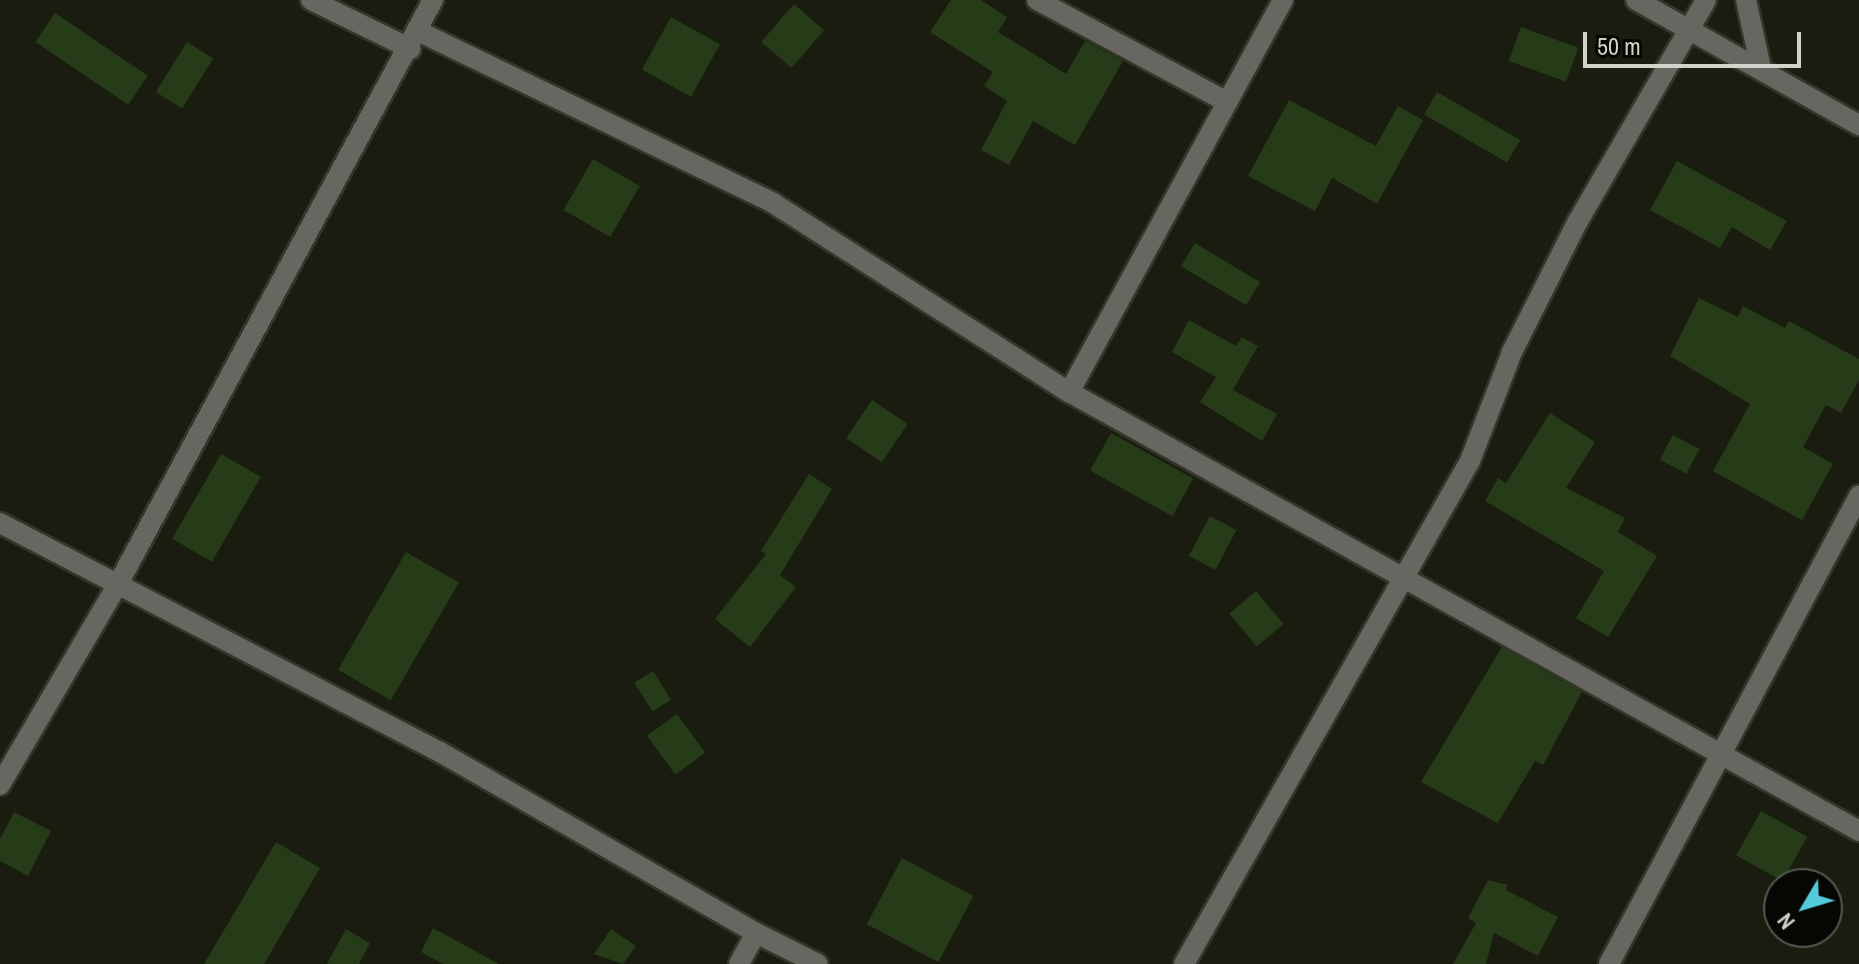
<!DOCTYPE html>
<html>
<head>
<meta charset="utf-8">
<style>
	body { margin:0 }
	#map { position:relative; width:1859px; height:964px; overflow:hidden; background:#1a1c10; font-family:"Archivo Narrow",sans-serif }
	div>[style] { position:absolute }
	.building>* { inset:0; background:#263b18; transform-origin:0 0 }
	.roads { filter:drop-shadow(2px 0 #34362a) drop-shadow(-2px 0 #34362a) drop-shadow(0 2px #34362a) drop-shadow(0 -2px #34362a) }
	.minor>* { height:20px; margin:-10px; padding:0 10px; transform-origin:10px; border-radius:10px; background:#686660 }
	span { translate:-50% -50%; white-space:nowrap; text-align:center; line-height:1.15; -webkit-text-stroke:6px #060603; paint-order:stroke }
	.north { position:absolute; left:1763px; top:868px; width:80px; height:80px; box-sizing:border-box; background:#060603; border:2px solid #575853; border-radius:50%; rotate:232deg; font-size:22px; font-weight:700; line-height:32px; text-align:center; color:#d1d3ca }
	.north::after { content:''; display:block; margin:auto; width:28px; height:36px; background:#54cadd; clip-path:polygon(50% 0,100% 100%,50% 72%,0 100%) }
	.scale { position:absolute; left:1583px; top:32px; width:218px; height:36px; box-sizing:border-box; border:4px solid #d1d3ca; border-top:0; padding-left:10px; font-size:24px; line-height:28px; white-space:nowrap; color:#d1d3ca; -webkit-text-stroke:6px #060603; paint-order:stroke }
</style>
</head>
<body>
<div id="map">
	<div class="building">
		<div style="clip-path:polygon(951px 0,981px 0,1007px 17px,998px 32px,1066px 74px,1085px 41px,1123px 61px,1075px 145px,1033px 121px,1009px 165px,981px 150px,1007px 101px,984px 86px,993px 72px,930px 32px)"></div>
		<div style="left:794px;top:4px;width:40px;height:50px;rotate:41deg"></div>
		<div style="left:55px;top:13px;width:112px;height:35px;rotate:34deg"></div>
		<div style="left:671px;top:17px;width:56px;height:60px;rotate:29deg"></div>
		<div style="left:1521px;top:27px;width:61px;height:36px;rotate:20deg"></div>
		<div style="left:187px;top:42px;width:31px;height:59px;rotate:32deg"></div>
		<div style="left:1437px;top:92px;width:96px;height:26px;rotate:30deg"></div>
		<div style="clip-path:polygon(1289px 100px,1376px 146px,1398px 106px,1423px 120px,1377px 204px,1332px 178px,1315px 211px,1248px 176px)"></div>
		<div style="left:593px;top:159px;width:54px;height:59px;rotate:30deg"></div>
		<div style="clip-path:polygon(1677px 161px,1787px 221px,1770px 250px,1732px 227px,1720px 248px,1650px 210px)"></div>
		<div style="left:1195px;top:243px;width:76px;height:27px;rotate:31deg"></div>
		<div style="clip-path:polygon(1699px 298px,1738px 317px,1743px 306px,1785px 328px,1789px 321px,1859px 359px,1859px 380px,1841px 413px,1826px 405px,1803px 447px,1833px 464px,1802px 520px,1713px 471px,1750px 404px,1670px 356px)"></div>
		<div style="clip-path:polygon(1189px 320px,1236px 346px,1242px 337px,1258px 346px,1233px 390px,1277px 414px,1262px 441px,1200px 402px,1216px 377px,1172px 352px)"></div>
		<div style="left:872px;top:400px;width:43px;height:46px;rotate:34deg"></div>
		<div style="clip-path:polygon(1550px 413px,1595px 442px,1566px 488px,1625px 518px,1618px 532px,1657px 556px,1608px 637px,1576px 618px,1604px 571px,1485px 501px,1498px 478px,1506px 483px)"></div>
		<div style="left:1111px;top:433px;width:94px;height:43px;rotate:29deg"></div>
		<div style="left:1673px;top:435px;width:30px;height:28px;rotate:28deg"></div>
		<div style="left:221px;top:454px;width:46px;height:98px;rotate:30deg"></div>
		<div style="clip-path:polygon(809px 474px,832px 489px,780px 575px,796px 587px,750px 647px,715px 619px,766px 554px,761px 551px)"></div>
		<div style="left:1210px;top:516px;width:30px;height:45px;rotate:28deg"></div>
		<div style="left:406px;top:552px;width:61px;height:136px;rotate:30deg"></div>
		<div style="left:1256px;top:591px;width:43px;height:35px;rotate:50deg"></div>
		<div style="clip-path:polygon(1502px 647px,1582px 692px,1543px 765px,1535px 761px,1498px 823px,1421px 782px)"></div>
		<div style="left:653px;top:671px;width:34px;height:22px;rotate:58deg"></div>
		<div style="left:677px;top:714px;width:48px;height:37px;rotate:54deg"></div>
		<div style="left:1761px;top:811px;width:53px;height:51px;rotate:29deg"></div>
		<div style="clip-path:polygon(14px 812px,51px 831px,28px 876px,0 861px,0 839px)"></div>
		<div style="clip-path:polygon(276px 842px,320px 868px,264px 964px,204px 964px)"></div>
		<div style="left:902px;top:858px;width:81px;height:75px;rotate:28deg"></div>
		<div style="clip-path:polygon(1488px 880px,1508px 885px,1506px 890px,1558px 917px,1538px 956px,1494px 933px,1486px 964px,1453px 964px,1476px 923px,1468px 918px)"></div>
		<div style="clip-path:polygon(433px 928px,499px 964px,443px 964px,421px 952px)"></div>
		<div style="clip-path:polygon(346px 929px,370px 943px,359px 964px,327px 964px)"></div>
		<div style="clip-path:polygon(611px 929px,636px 946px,623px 964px,594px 954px)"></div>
	</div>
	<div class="roads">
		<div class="minor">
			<div style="left:311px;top:0;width:111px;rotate:26.1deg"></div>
			<div style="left:1037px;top:0;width:216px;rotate:28.2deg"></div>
			<div style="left:1283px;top:0;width:447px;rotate:118.6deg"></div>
			<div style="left:1069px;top:392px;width:904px;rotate:29.06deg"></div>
			<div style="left:1636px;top:0;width:256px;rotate:29.3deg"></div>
			<div style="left:1746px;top:0;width:70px;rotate:77.6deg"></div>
			<div style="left:420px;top:32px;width:392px;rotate:25.8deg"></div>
			<div style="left:773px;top:203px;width:351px;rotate:32.6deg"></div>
			<div style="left:0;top:523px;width:496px;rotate:27.5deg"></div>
			<div style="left:440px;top:752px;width:364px;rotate:29.8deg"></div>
			<div style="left:756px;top:933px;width:35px;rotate:119deg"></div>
			<div style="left:0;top:785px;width:233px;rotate:-59.6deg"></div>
			<div style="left:118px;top:584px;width:664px;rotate:-61.66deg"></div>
			<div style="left:756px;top:933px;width:69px;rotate:26.6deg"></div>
			<div style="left:1184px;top:964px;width:579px;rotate:-60.38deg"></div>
			<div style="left:1470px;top:461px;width:117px;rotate:-68.9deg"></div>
			<div style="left:1512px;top:352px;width:147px;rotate:-63.3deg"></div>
			<div style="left:1578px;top:221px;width:255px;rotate:-59.9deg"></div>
			<div style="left:1609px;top:964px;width:531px;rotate:-61.89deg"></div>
		</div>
	</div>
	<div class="north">N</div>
	<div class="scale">50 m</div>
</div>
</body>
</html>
